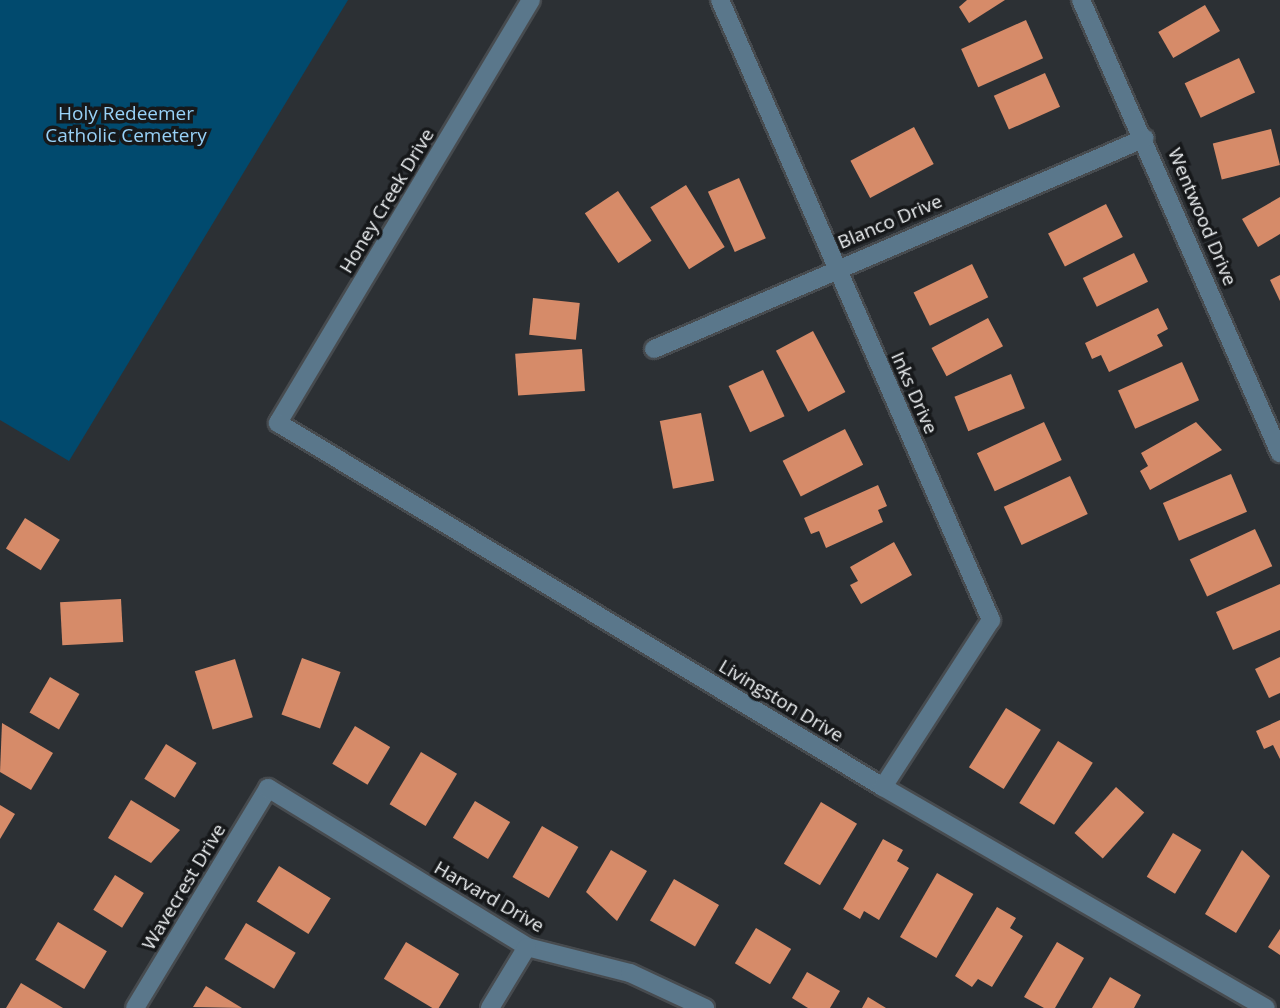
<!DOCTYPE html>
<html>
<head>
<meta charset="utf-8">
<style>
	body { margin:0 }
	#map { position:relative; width:1280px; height:1008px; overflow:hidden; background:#2c3034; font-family:"Open Sans",sans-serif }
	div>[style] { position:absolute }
	.green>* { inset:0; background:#014a6e }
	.building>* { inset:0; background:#d68b69; transform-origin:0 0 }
	.roads { filter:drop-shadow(2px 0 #474b4f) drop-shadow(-2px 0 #474b4f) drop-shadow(0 2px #474b4f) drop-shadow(0 -2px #474b4f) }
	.minor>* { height:18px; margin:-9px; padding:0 9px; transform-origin:9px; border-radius:9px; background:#5a778b }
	span { translate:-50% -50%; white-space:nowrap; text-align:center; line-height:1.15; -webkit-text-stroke:7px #16181a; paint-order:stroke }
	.park-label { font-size:19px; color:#98d1f7 }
	.street-label { font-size:19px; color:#eef1f3 }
</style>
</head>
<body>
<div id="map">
	<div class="green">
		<div style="clip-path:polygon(0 0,348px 0,69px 461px,0 420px)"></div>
	</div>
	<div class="building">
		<div style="clip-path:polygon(967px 0,1005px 0,969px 23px,959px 7px)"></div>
		<div style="left:1205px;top:5px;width:30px;height:54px;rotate:60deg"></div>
		<div style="left:1026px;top:20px;width:42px;height:71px;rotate:66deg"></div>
		<div style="left:1239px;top:58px;width:38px;height:60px;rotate:65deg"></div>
		<div style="left:1045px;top:73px;width:37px;height:56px;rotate:66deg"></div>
		<div style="left:914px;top:127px;width:42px;height:72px;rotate:62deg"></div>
		<div style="left:1271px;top:129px;width:37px;height:60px;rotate:76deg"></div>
		<div style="left:739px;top:178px;width:66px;height:34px;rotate:66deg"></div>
		<div style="left:686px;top:185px;width:73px;height:42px;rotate:58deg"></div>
		<div style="left:618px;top:191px;width:60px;height:40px;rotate:56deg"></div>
		<div style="clip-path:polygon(1280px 197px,1280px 234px,1258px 247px,1242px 219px)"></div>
		<div style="left:1106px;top:204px;width:37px;height:65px;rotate:63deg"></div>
		<div style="left:1134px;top:253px;width:32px;height:57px;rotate:64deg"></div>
		<div style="left:972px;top:264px;width:37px;height:65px;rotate:64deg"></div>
		<div style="clip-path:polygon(1280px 275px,1280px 301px,1270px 280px)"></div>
		<div style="left:533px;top:298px;width:47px;height:37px;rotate:6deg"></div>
		<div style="clip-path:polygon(1158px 308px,1168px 329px,1157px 335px,1163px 346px,1109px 372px,1101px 355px,1092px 359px,1085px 343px)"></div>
		<div style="left:988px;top:318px;width:32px;height:64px;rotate:62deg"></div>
		<div style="left:813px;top:331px;width:69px;height:42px;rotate:62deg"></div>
		<div style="left:582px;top:349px;width:42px;height:67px;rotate:86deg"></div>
		<div style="left:1182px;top:362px;width:42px;height:70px;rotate:66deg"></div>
		<div style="left:763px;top:370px;width:51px;height:38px;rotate:65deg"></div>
		<div style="left:1011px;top:374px;width:37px;height:61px;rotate:68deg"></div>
		<div style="left:701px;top:413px;width:69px;height:42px;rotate:79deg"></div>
		<div style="left:1044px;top:422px;width:42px;height:74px;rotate:65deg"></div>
		<div style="clip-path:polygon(1196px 422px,1222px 450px,1150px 490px,1140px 471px,1148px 466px,1141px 453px)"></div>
		<div style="left:845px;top:429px;width:40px;height:70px;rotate:63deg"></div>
		<div style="left:1231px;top:474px;width:41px;height:74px;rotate:67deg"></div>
		<div style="left:1070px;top:476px;width:42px;height:73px;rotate:65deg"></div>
		<div style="clip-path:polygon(878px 485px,887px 506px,878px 510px,883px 522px,826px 548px,819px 531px,811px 534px,804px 518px)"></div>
		<div style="left:25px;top:518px;width:41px;height:36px;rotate:32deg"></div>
		<div style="left:1255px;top:529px;width:41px;height:72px;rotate:65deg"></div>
		<div style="clip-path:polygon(894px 542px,912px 575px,861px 604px,850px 585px,858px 581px,850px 567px)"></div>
		<div style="clip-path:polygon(1280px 584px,1280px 630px,1233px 650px,1216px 612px)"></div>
		<div style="left:121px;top:599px;width:43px;height:61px;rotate:87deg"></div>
		<div style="clip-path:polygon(1280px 657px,1280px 693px,1269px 698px,1255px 669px)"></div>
		<div style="left:302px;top:658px;width:41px;height:60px;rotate:20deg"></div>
		<div style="left:235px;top:659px;width:61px;height:42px;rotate:73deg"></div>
		<div style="left:50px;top:677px;width:34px;height:41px;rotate:30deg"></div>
		<div style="left:1006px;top:708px;width:41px;height:70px;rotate:32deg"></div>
		<div style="clip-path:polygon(1280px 720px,1280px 759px,1273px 745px,1264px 749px,1256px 731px)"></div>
		<div style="clip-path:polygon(2px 723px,53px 753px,31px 790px,0 772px)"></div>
		<div style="left:355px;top:726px;width:41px;height:44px;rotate:31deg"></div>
		<div style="left:1058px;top:741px;width:41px;height:73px;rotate:32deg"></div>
		<div style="left:166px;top:744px;width:36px;height:41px;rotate:32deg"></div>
		<div style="left:421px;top:752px;width:42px;height:61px;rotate:31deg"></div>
		<div style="left:1116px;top:787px;width:38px;height:62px;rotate:42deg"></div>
		<div style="clip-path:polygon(131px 800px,180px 830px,151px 863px,108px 838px)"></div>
		<div style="left:475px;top:801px;width:41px;height:43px;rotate:31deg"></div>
		<div style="left:821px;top:802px;width:42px;height:72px;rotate:31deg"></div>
		<div style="clip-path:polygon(0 805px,15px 814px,0 839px)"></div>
		<div style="left:542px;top:826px;width:42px;height:59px;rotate:30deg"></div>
		<div style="left:1173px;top:833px;width:33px;height:51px;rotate:31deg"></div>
		<div style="clip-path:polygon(883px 839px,903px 850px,897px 861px,909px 868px,879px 920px,864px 911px,860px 919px,843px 909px)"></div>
		<div style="clip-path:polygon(611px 850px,647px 871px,617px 921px,586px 892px)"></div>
		<div style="clip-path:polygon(1242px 850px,1270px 876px,1236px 933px,1205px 914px)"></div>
		<div style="left:279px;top:866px;width:61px;height:42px;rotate:32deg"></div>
		<div style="left:937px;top:873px;width:42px;height:74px;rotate:30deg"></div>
		<div style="left:115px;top:875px;width:34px;height:41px;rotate:32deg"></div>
		<div style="left:674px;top:879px;width:52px;height:48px;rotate:30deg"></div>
		<div style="clip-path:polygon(997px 907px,1016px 918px,1010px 928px,1023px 936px,992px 987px,978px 979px,972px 987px,955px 976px)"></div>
		<div style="left:58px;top:922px;width:57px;height:44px;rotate:31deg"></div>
		<div style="left:246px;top:923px;width:58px;height:42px;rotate:31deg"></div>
		<div style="left:756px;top:928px;width:41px;height:41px;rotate:31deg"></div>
		<div style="clip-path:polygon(1280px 929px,1280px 955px,1268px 947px)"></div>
		<div style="left:406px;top:942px;width:62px;height:43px;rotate:31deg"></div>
		<div style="clip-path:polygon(1057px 942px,1084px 958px,1055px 1008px,1044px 1008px,1024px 997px)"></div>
		<div style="clip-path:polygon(807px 972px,840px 991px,830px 1008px,808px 1008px,792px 998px)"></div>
		<div style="clip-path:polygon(1110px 977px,1141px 995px,1134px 1008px,1092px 1008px)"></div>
		<div style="clip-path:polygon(21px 983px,63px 1008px,6px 1008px)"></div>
		<div style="clip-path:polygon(206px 986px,242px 1008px,193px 1007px)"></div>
		<div style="clip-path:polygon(868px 997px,886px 1008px,862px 1008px)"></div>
	</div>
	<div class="roads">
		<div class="minor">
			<div style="left:531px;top:0;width:493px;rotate:120.9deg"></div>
			<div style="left:278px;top:423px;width:706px;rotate:31.03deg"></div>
			<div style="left:883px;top:787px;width:442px;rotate:30deg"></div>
			<div style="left:720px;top:0;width:677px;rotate:66.39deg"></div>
			<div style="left:991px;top:620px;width:199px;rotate:122.9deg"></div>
			<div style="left:1081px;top:0;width:495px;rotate:66.3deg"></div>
			<div style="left:654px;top:349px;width:534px;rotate:-23.25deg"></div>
			<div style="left:135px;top:1008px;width:257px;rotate:-58.8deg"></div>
			<div style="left:268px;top:788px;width:304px;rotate:31.5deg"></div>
			<div style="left:527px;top:947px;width:106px;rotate:14.2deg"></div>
			<div style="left:630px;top:973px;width:83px;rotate:25deg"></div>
			<div style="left:490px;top:1008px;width:71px;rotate:-58.8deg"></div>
		</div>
	</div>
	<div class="park-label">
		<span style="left:126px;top:125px">Holy Redeemer<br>Catholic Cemetery</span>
	</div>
	<div class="street-label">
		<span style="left:387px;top:201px;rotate:-59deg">Honey Creek Drive</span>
		<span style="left:1202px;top:217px;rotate:67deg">Wentwood Drive</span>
		<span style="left:890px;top:222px;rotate:-23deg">Blanco Drive</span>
		<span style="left:914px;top:393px;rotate:66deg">Inks Drive</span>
		<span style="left:781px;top:701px;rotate:31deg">Livingston Drive</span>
		<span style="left:184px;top:887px;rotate:-59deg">Wavecrest Drive</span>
		<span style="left:489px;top:897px;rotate:30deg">Harvard Drive</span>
	</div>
</div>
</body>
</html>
